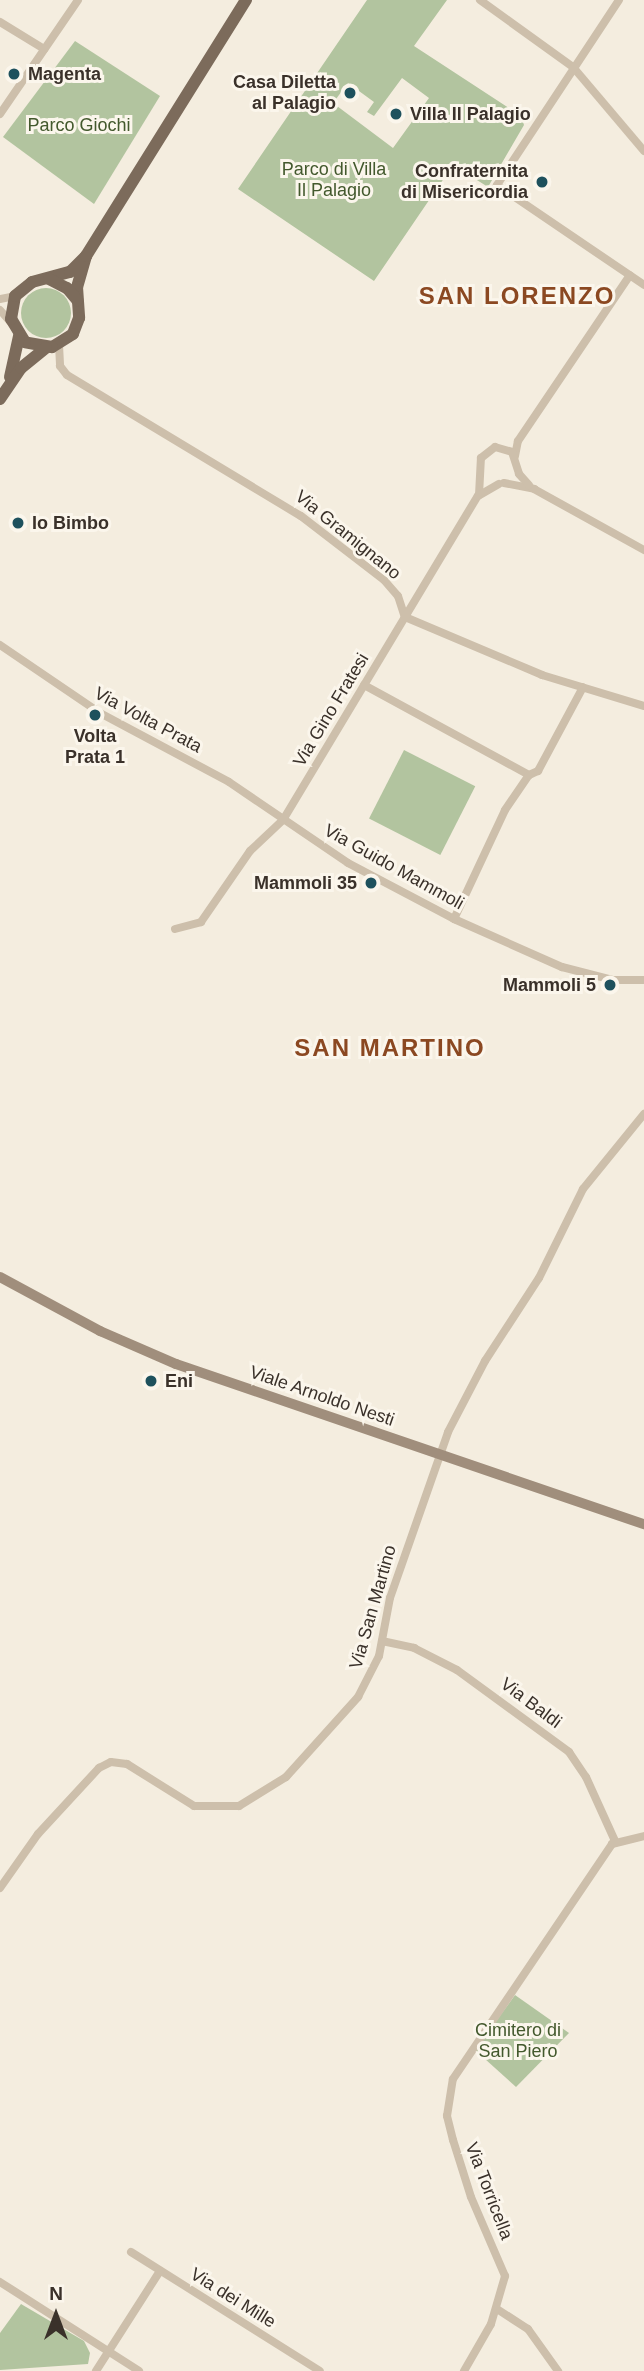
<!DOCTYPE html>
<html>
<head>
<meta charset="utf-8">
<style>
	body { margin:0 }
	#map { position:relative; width:644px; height:2371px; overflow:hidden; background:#f4eddf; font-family:Arial,sans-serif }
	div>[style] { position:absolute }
	.green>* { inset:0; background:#b2c49f; transform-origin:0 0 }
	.round { border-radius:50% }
	.street>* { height:8px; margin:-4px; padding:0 4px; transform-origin:4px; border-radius:4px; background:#cdbfab }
	.secondary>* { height:10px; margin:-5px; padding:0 5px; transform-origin:5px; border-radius:5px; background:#a08e7c }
	.primary>* { height:12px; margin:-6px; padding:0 6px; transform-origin:6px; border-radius:6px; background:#7c6b5b }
	.dots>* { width:19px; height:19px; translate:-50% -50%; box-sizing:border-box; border:4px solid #fbf6ec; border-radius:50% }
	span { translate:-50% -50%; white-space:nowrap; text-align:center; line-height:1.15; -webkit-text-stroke:6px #fbf6ec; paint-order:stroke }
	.poi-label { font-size:18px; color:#3a312a; font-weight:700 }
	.left { translate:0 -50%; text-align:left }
	.right { translate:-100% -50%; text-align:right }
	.park-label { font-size:18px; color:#43592d }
	.street-label { font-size:18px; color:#3a312a }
	.district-label { font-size:24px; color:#8b4821; font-weight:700; letter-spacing:2px }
	.north { position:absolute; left:21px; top:2280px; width:70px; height:70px; -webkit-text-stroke:5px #fbf6ec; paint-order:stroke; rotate:0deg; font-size:19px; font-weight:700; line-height:28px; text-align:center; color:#3a312a }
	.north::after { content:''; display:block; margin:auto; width:24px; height:32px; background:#3a312a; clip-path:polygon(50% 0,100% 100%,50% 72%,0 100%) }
</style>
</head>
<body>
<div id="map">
	<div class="green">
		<div style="clip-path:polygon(evenodd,367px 0,447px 0,414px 46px,521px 116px,524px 125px,488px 187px,453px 165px,374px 281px,238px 189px,367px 0,402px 78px,429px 98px,393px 148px,333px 103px,348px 83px,374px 102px,367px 112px,374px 116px,402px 78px)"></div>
		<div style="clip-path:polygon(75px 41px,160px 96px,94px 204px,3px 137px)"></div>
		<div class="round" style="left:21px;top:288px;width:50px;height:50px"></div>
		<div style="left:404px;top:750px;width:80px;height:77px;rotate:27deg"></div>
		<div style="clip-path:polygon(515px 1995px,569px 2033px,516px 2087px,475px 2050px)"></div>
		<div style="clip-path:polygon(21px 2304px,84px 2341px,90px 2353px,88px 2364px,0 2370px,0 2333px)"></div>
	</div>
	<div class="street">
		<div style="left:480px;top:0;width:115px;rotate:35.8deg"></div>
		<div style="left:573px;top:67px;width:110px;rotate:49.8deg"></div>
		<div style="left:619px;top:0;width:222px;rotate:123.4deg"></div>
		<div style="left:497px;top:185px;width:178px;rotate:34.2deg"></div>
		<div style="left:0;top:22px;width:52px;rotate:31.5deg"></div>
		<div style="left:0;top:114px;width:138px;rotate:-55.6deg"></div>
		<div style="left:0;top:299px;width:15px;rotate:-11deg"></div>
		<div style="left:0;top:310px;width:18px;rotate:49deg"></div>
		<div style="left:59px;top:345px;width:21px;rotate:87deg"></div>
		<div style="left:60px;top:366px;width:11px;rotate:52deg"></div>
		<div style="left:67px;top:375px;width:273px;rotate:31.1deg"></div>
		<div style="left:301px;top:516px;width:105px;rotate:37.6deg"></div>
		<div style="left:384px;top:580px;width:21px;rotate:49deg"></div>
		<div style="left:398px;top:596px;width:22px;rotate:72deg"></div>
		<div style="left:515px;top:456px;width:15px;rotate:-79deg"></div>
		<div style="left:518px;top:441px;width:200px;rotate:-56deg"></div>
		<div style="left:504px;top:483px;width:31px;rotate:11deg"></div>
		<div style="left:534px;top:489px;width:126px;rotate:29deg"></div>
		<div style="left:479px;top:495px;width:37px;rotate:-87deg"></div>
		<div style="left:481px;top:458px;width:18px;rotate:-38deg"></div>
		<div style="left:495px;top:447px;width:18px;rotate:16deg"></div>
		<div style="left:512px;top:452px;width:23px;rotate:72deg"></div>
		<div style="left:519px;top:474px;width:15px;rotate:48deg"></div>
		<div style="left:405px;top:617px;width:149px;rotate:22.9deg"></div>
		<div style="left:542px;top:675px;width:107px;rotate:16.9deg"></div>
		<div style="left:0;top:645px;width:121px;rotate:34.2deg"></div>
		<div style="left:100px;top:713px;width:146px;rotate:28.1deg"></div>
		<div style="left:229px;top:782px;width:144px;rotate:34.2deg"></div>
		<div style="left:348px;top:863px;width:120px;rotate:27.8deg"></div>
		<div style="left:454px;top:919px;width:118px;rotate:24deg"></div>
		<div style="left:562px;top:967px;width:53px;rotate:14.3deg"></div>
		<div style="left:613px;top:980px;width:31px"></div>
		<div style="left:364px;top:685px;width:188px;rotate:28.6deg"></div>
		<div style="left:454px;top:919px;width:120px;rotate:-64.9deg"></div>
		<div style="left:505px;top:810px;width:42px;rotate:-55.6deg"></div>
		<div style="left:529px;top:775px;width:10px;rotate:-24deg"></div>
		<div style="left:538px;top:771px;width:95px;rotate:-61.8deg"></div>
		<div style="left:175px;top:929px;width:27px;rotate:-15deg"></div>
		<div style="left:201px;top:922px;width:86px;rotate:-55.4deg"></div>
		<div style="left:250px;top:851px;width:45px;rotate:-43.2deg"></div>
		<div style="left:283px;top:820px;width:378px;rotate:-59deg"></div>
		<div style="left:478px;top:496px;width:24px;rotate:-30deg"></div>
		<div style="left:382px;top:1641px;width:33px;rotate:12deg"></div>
		<div style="left:414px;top:1648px;width:48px;rotate:27.1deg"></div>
		<div style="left:457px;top:1670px;width:139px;rotate:36.2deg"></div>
		<div style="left:569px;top:1752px;width:30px;rotate:56deg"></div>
		<div style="left:586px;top:1777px;width:70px;rotate:65.6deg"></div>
		<div style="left:0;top:1888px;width:66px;rotate:-54.9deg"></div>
		<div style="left:38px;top:1834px;width:90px;rotate:-47.3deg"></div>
		<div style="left:99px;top:1768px;width:13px;rotate:-27deg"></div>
		<div style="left:111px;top:1762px;width:16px;rotate:7deg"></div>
		<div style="left:127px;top:1764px;width:79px;rotate:32.1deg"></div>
		<div style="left:194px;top:1806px;width:45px"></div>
		<div style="left:239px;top:1806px;width:55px;rotate:-31.7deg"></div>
		<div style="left:286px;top:1777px;width:108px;rotate:-48deg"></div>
		<div style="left:358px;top:1697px;width:46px;rotate:-62.9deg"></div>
		<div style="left:379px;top:1656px;width:59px;rotate:-79.3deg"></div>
		<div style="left:390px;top:1598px;width:176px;rotate:-70.7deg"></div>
		<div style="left:448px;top:1432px;width:80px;rotate:-62.5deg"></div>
		<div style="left:485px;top:1361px;width:99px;rotate:-57deg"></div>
		<div style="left:539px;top:1278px;width:99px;rotate:-63.7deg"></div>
		<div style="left:583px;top:1189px;width:97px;rotate:-50.9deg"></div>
		<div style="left:131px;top:2252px;width:223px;rotate:32.2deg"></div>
		<div style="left:0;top:2282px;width:165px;rotate:32.6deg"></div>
		<div style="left:497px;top:2309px;width:37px;rotate:33deg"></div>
		<div style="left:528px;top:2329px;width:52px;rotate:54.5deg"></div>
		<div style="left:96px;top:2371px;width:119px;rotate:-57.4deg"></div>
		<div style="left:464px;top:2371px;width:54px;rotate:-60.1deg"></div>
		<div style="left:491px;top:2324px;width:50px;rotate:-73.7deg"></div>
		<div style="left:505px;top:2276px;width:86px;rotate:-113.3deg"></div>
		<div style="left:471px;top:2197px;width:60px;rotate:-107.5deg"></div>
		<div style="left:453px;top:2140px;width:25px;rotate:-104deg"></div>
		<div style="left:447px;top:2116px;width:37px;rotate:-81deg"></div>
		<div style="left:453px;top:2079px;width:284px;rotate:-55.9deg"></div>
		<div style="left:612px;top:1844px;width:33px;rotate:-14deg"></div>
	</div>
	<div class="secondary">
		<div style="left:0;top:1277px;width:114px;rotate:28.4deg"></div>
		<div style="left:100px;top:1331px;width:83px;rotate:23.5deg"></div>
		<div style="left:176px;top:1364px;width:495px;rotate:18.9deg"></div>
	</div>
	<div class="primary">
		<div style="left:86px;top:256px;width:32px;rotate:106deg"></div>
		<div style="left:77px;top:287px;width:31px;rotate:86deg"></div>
		<div style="left:79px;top:318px;width:17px;rotate:111deg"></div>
		<div style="left:73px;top:334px;width:25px;rotate:148deg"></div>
		<div style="left:52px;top:347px;width:27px;rotate:-170deg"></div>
		<div style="left:25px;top:342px;width:27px;rotate:-121deg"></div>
		<div style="left:11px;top:319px;width:23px;rotate:-80deg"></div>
		<div style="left:15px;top:296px;width:22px;rotate:-39deg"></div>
		<div style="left:32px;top:282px;width:39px;rotate:-15deg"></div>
		<div style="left:70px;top:272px;width:23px;rotate:-45deg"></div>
		<div style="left:86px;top:256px;width:302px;rotate:-58deg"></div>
		<div style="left:49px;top:279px;width:20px;rotate:27deg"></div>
		<div style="left:67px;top:288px;width:16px;rotate:50deg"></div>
		<div style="left:10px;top:377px;width:42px;rotate:-77.6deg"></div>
		<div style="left:0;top:399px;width:37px;rotate:-56deg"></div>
		<div style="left:21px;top:368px;width:32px;rotate:-39deg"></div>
	</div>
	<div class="dots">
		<div style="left:14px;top:74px;background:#1e515d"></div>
		<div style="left:350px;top:93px;background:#1e515d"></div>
		<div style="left:396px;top:114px;background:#1e515d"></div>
		<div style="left:542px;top:182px;background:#1e515d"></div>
		<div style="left:18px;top:523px;background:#1e515d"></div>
		<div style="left:95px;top:715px;background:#1e515d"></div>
		<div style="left:371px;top:883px;background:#1e515d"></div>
		<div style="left:610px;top:985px;background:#1e515d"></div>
		<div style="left:151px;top:1381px;background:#1e515d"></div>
	</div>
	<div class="poi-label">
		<span class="left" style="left:28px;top:74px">Magenta</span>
		<span class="right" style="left:336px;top:93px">Casa Diletta<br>al Palagio</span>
		<span class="left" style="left:410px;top:114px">Villa Il Palagio</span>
		<span class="right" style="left:528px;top:182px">Confraternita<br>di Misericordia</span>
		<span class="left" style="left:32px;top:523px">Io Bimbo</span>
		<span style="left:95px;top:747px">Volta<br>Prata 1</span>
		<span class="right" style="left:357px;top:883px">Mammoli 35</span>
		<span class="right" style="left:596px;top:985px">Mammoli 5</span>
		<span class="left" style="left:165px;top:1381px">Eni</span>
	</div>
	<div class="park-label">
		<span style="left:79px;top:125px">Parco Giochi</span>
		<span style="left:334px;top:180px">Parco di Villa<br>Il Palagio</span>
		<span style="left:518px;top:2041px">Cimitero di<br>San Piero</span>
	</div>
	<div class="street-label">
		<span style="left:348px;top:535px;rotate:39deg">Via Gramignano</span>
		<span style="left:331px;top:710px;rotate:-59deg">Via Gino Fratesi</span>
		<span style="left:148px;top:720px;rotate:28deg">Via Volta Prata</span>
		<span style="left:394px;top:867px;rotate:29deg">Via Guido Mammoli</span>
		<span style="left:322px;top:1396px;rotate:19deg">Viale Arnoldo Nesti</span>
		<span style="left:373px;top:1607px;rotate:-74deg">Via San Martino</span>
		<span style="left:531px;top:1703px;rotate:37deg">Via Baldi</span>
		<span style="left:489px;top:2191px;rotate:69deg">Via Torricella</span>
		<span style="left:233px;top:2298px;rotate:32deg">Via dei Mille</span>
	</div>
	<div class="district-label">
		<span style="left:517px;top:296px">SAN LORENZO</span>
		<span style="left:390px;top:1048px">SAN MARTINO</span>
	</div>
	<div class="north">N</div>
</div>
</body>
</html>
